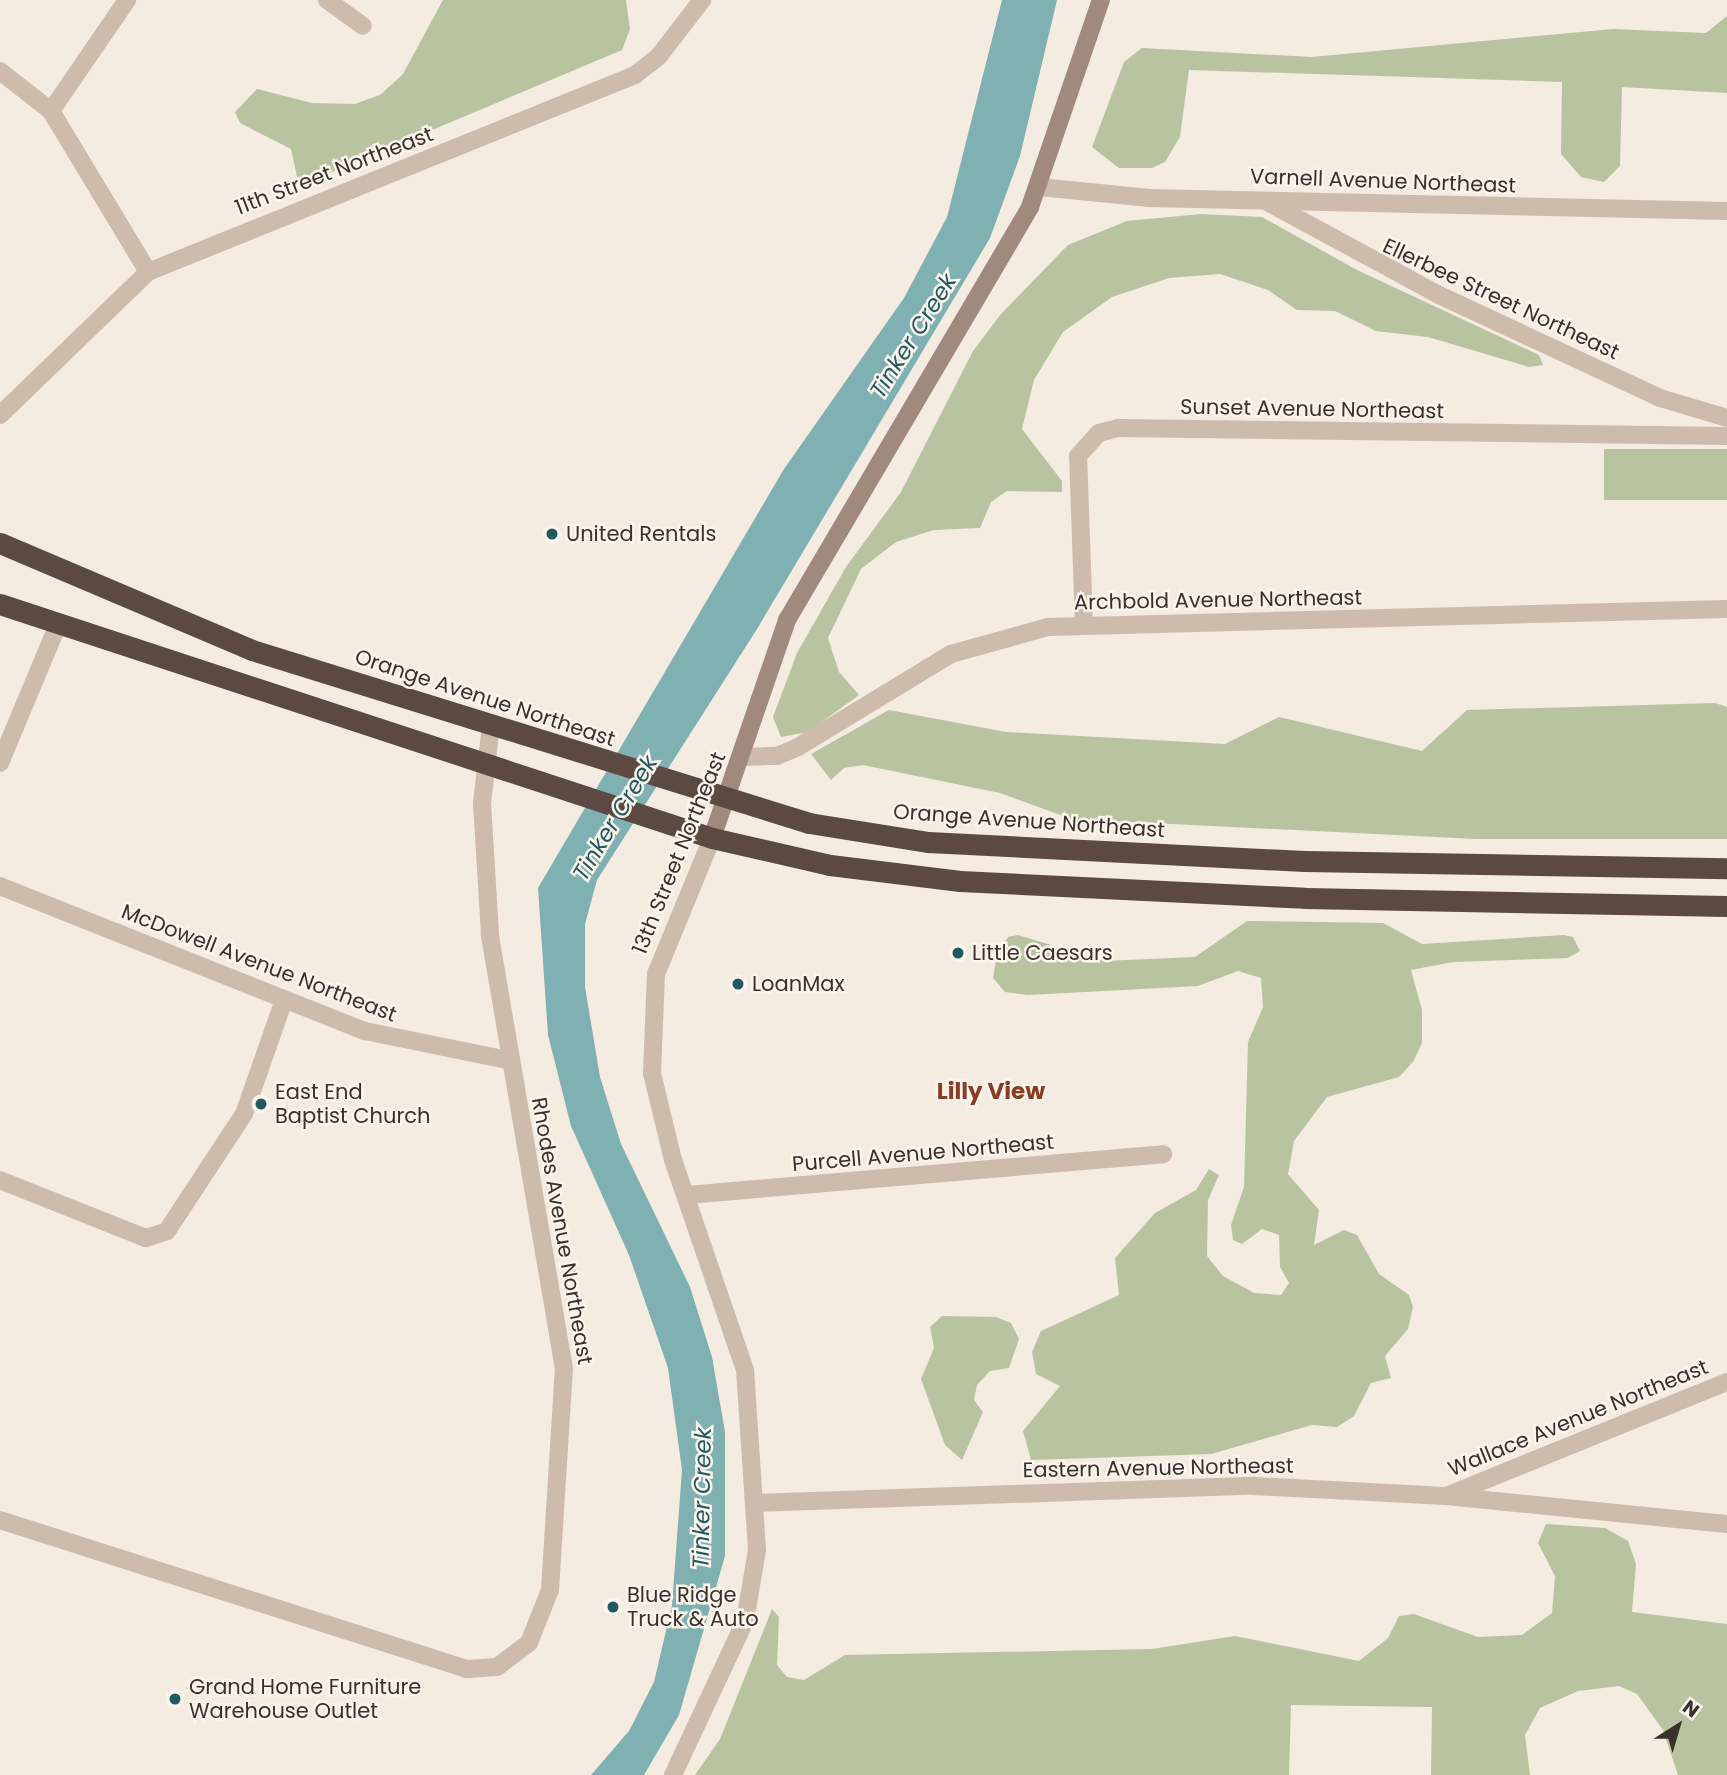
<!DOCTYPE html>
<html>
<head>
<meta charset="utf-8">
<style>
	body { margin:0 }
	#map { position:relative; width:1727px; height:1775px; overflow:hidden; background:#f4ebe1; font-family:Poppins,sans-serif }
	div>[style] { position:absolute }
	.green>* { inset:0; background:#b8c4a0; transform-origin:0 0 }
	.water>* { inset:0; background:#7fb0b2 }
	.street>* { height:18px; margin:-9px; padding:0 9px; transform-origin:9px; border-radius:9px; background:#cdbbac }
	.secondary>* { height:18px; margin:-9px; padding:0 9px; transform-origin:9px; border-radius:9px; background:#a18a7d }
	.highway>* { height:21px; margin:-10.5px; padding:0 10.5px; transform-origin:10.5px; border-radius:10.5px; background:#5c4a42 }
	.dots>* { width:19px; height:19px; translate:-50% -50%; box-sizing:border-box; border:4px solid #fbf5ee; border-radius:50% }
	span { translate:-50% -50%; white-space:nowrap; text-align:center; line-height:1.15; -webkit-text-stroke:5px #fbf5ee; paint-order:stroke }
	.street-label { font-size:21px; color:#3b302b }
	.poi-label { font-size:21px; color:#3b302b }
	.left { translate:0 -50%; text-align:left }
	.water-label { font-size:23px; color:#1f5a5e; font-style:italic }
	.neighbourhood-label { font-size:23px; color:#8c3b22; font-weight:700 }
	.north { position:absolute; left:1643px; top:1691px; width:70px; height:70px; -webkit-text-stroke:5px #fbf5ee; paint-order:stroke; rotate:37deg; font-size:19px; font-weight:700; line-height:28px; text-align:center; color:#3b302b }
	.north::after { content:''; display:block; margin:auto; width:24px; height:32px; background:#3b302b; clip-path:polygon(50% 0,100% 100%,50% 72%,0 100%) }
</style>
</head>
<body>
<div id="map">
	<div class="green">
		<div style="clip-path:polygon(443px 0,626px 0,630px 29px,622px 50px,299px 186px,291px 149px,240px 123px,235px 112px,257px 89px,312px 103px,355px 104px,380px 95px,403px 74px)"></div>
		<div style="clip-path:polygon(1727px 16px,1727px 93px,1622px 87px,1620px 166px,1604px 182px,1581px 177px,1561px 154px,1562px 82px,1189px 70px,1180px 137px,1165px 162px,1152px 168px,1119px 168px,1092px 147px,1124px 62px,1142px 48px,1312px 57px,1613px 29px,1706px 33px)"></div>
		<div style="clip-path:polygon(1201px 214px,1262px 217px,1357px 270px,1539px 355px,1543px 365px,1529px 367px,1428px 337px,1376px 331px,1335px 311px,1297px 310px,1268px 290px,1220px 274px,1169px 278px,1112px 297px,1063px 332px,1034px 380px,1022px 429px,1062px 481px,1062px 492px,1007px 491px,991px 502px,980px 528px,934px 530px,896px 542px,861px 569px,828px 638px,839px 672px,859px 695px,808px 732px,781px 737px,773px 717px,797px 653px,846px 567px,901px 492px,973px 351px,1001px 314px,1068px 245px,1127px 221px)"></div>
		<div style="left:1604px;top:449px;width:123px;height:51px"></div>
		<div style="clip-path:polygon(1715px 703px,1727px 707px,1727px 839px,1476px 839px,1071px 819px,1000px 793px,863px 765px,844px 768px,831px 780px,811px 754px,889px 710px,1006px 732px,1225px 744px,1279px 717px,1422px 751px,1467px 710px)"></div>
		<div style="clip-path:polygon(1247px 921px,1383px 923px,1422px 944px,1564px 935px,1573px 937px,1580px 951px,1568px 958px,1453px 962px,1411px 970px,1422px 1010px,1422px 1043px,1413px 1062px,1399px 1077px,1327px 1097px,1294px 1141px,1288px 1174px,1319px 1210px,1314px 1245px,1344px 1230px,1357px 1235px,1379px 1274px,1409px 1295px,1413px 1307px,1408px 1329px,1385px 1356px,1391px 1378px,1371px 1383px,1354px 1416px,1337px 1427px,1312px 1425px,1211px 1454px,1031px 1460px,1023px 1431px,1060px 1386px,1036px 1374px,1032px 1352px,1041px 1331px,1119px 1295px,1115px 1258px,1155px 1213px,1196px 1190px,1209px 1169px,1219px 1175px,1208px 1200px,1207px 1256px,1223px 1276px,1254px 1293px,1281px 1295px,1289px 1283px,1280px 1267px,1279px 1235px,1262px 1229px,1242px 1244px,1233px 1240px,1231px 1225px,1244px 1187px,1248px 1042px,1263px 1007px,1261px 978px,1238px 971px,1198px 986px,1028px 995px,1005px 992px,993px 978px,997px 954px,1008px 937px,1018px 935px,1104px 961px,1195px 957px)"></div>
		<div style="clip-path:polygon(942px 1316px,996px 1317px,1011px 1323px,1019px 1339px,1009px 1368px,990px 1371px,977px 1385px,974px 1400px,983px 1412px,962px 1460px,945px 1445px,921px 1379px,934px 1348px,930px 1327px)"></div>
		<div style="clip-path:polygon(1546px 1524px,1605px 1528px,1628px 1541px,1636px 1564px,1632px 1612px,1727px 1624px,1727px 1775px,1678px 1775px,1663px 1730px,1637px 1694px,1619px 1686px,1578px 1691px,1540px 1708px,1525px 1735px,1530px 1775px,1431px 1775px,1432px 1707px,1291px 1705px,1289px 1775px,695px 1775px,720px 1739px,772px 1609px,779px 1617px,777px 1665px,787px 1677px,804px 1680px,845px 1655px,1152px 1649px,1235px 1636px,1359px 1661px,1388px 1638px,1399px 1616px,1414px 1614px,1478px 1637px,1522px 1635px,1552px 1613px,1555px 1576px,1538px 1543px)"></div>
	</div>
	<div class="water">
		<div style="clip-path:polygon(1002px 0,1057px 0,1020px 156px,990px 238px,757px 629px,597px 880px,585px 924px,585px 987px,600px 1077px,621px 1144px,690px 1287px,712px 1357px,725px 1432px,725px 1556px,679px 1715px,644px 1775px,591px 1775px,629px 1731px,654px 1682px,672px 1605px,682px 1470px,668px 1368px,629px 1255px,571px 1126px,548px 1035px,538px 888px,784px 469px,904px 298px,947px 217px)"></div>
	</div>
	<div class="street">
		<div style="left:327px;top:0;width:44px;rotate:35.8deg"></div>
		<div style="left:0;top:71px;width:65px;rotate:38.1deg"></div>
		<div style="left:51px;top:111px;width:188px;rotate:58.9deg"></div>
		<div style="left:51px;top:111px;width:135px;rotate:-55.6deg"></div>
		<div style="left:1039px;top:187px;width:111px;rotate:5.7deg"></div>
		<div style="left:1149px;top:198px;width:578px;rotate:1.29deg"></div>
		<div style="left:1269px;top:203px;width:191px;rotate:28.4deg"></div>
		<div style="left:1437px;top:294px;width:246px;rotate:25deg"></div>
		<div style="left:1660px;top:398px;width:70px;rotate:16.6deg"></div>
		<div style="left:0;top:415px;width:206px;rotate:-44deg"></div>
		<div style="left:148px;top:272px;width:525px;rotate:-22.02deg"></div>
		<div style="left:635px;top:75px;width:31px;rotate:-38deg"></div>
		<div style="left:659px;top:56px;width:71px;rotate:-52.5deg"></div>
		<div style="left:1084px;top:625px;width:169px;rotate:-92deg"></div>
		<div style="left:1078px;top:456px;width:31px;rotate:-48deg"></div>
		<div style="left:1099px;top:433px;width:20px;rotate:-15deg"></div>
		<div style="left:1118px;top:428px;width:609px;rotate:0.75deg"></div>
		<div style="left:743px;top:757px;width:34px;rotate:-2deg"></div>
		<div style="left:777px;top:756px;width:23px;rotate:-23deg"></div>
		<div style="left:798px;top:747px;width:179px;rotate:-31.3deg"></div>
		<div style="left:951px;top:654px;width:101px;rotate:-15.6deg"></div>
		<div style="left:1048px;top:627px;width:679px;rotate:-1.52deg"></div>
		<div style="left:0;top:763px;width:147px;rotate:-67.3deg"></div>
		<div style="left:0;top:886px;width:393px;rotate:21.7deg"></div>
		<div style="left:365px;top:1031px;width:146px;rotate:11.5deg"></div>
		<div style="left:0;top:1180px;width:157px;rotate:21.7deg"></div>
		<div style="left:146px;top:1238px;width:22px;rotate:-18deg"></div>
		<div style="left:167px;top:1231px;width:140px;rotate:-56.7deg"></div>
		<div style="left:244px;top:1114px;width:121px;rotate:-70.7deg"></div>
		<div style="left:687px;top:1195px;width:478px;rotate:-4.9deg"></div>
		<div style="left:1446px;top:1496px;width:303px;rotate:-22.1deg"></div>
		<div style="left:756px;top:1503px;width:498px;rotate:-2deg"></div>
		<div style="left:1254px;top:1486px;width:192px;rotate:3deg"></div>
		<div style="left:1446px;top:1496px;width:282px;rotate:5.7deg"></div>
		<div style="left:0;top:1520px;width:490px;rotate:17.7deg"></div>
		<div style="left:467px;top:1669px;width:30px;rotate:-4deg"></div>
		<div style="left:497px;top:1667px;width:40px;rotate:-37deg"></div>
		<div style="left:529px;top:1643px;width:57px;rotate:-68.4deg"></div>
		<div style="left:550px;top:1590px;width:221px;rotate:-86.4deg"></div>
		<div style="left:564px;top:1369px;width:441px;rotate:-99.7deg"></div>
		<div style="left:490px;top:934px;width:131px;rotate:-93.5deg"></div>
		<div style="left:482px;top:803px;width:79px;rotate:-83.4deg"></div>
		<div style="left:673px;top:1775px;width:170px;rotate:-64.9deg"></div>
		<div style="left:745px;top:1621px;width:72px;rotate:-80.4deg"></div>
		<div style="left:757px;top:1550px;width:180px;rotate:-93.8deg"></div>
		<div style="left:745px;top:1370px;width:222px;rotate:-108.9deg"></div>
		<div style="left:673px;top:1160px;width:89px;rotate:-103.6deg"></div>
		<div style="left:652px;top:1073px;width:99px;rotate:-87.7deg"></div>
		<div style="left:656px;top:974px;width:147px;rotate:-67.6deg"></div>
	</div>
	<div class="secondary">
		<div style="left:712px;top:838px;width:231px;rotate:-71deg"></div>
		<div style="left:787px;top:620px;width:479px;rotate:-59.5deg"></div>
		<div style="left:1030px;top:207px;width:219px;rotate:-71.1deg"></div>
	</div>
	<div class="highway">
		<div style="left:0;top:543px;width:274px;rotate:23deg"></div>
		<div style="left:252px;top:650px;width:583px;rotate:17.25deg"></div>
		<div style="left:809px;top:823px;width:121px;rotate:9.1deg"></div>
		<div style="left:928px;top:842px;width:377px;rotate:2.9deg"></div>
		<div style="left:1305px;top:861px;width:422px;rotate:1deg"></div>
		<div style="left:0;top:604px;width:749px;rotate:18.19deg"></div>
		<div style="left:712px;top:838px;width:121px;rotate:12.9deg"></div>
		<div style="left:830px;top:865px;width:131px;rotate:7deg"></div>
		<div style="left:960px;top:881px;width:345px;rotate:2.8deg"></div>
		<div style="left:1305px;top:898px;width:422px;rotate:1.1deg"></div>
	</div>
	<div class="dots">
		<div style="left:552px;top:534px;background:#1f5a5e"></div>
		<div style="left:958px;top:953px;background:#1f5a5e"></div>
		<div style="left:738px;top:984px;background:#1f5a5e"></div>
		<div style="left:261px;top:1104px;background:#1f5a5e"></div>
		<div style="left:613px;top:1607px;background:#1f5a5e"></div>
		<div style="left:175px;top:1699px;background:#1f5a5e"></div>
	</div>
	<div class="street-label">
		<span style="left:334px;top:171px;rotate:-21deg">11th Street Northeast</span>
		<span style="left:1383px;top:181px;rotate:2deg">Varnell Avenue Northeast</span>
		<span style="left:1501px;top:299px;rotate:25deg">Ellerbee Street Northeast</span>
		<span style="left:1312px;top:409px;rotate:1deg">Sunset Avenue Northeast</span>
		<span style="left:1218px;top:600px;rotate:-1deg">Archbold Avenue Northeast</span>
		<span style="left:485px;top:698px;rotate:18deg">Orange Avenue Northeast</span>
		<span style="left:1029px;top:821px;rotate:4deg">Orange Avenue Northeast</span>
		<span style="left:679px;top:853px;rotate:-68deg">13th Street Northeast</span>
		<span style="left:259px;top:963px;rotate:21deg">McDowell Avenue Northeast</span>
		<span style="left:923px;top:1153px;rotate:-5deg">Purcell Avenue Northeast</span>
		<span style="left:562px;top:1231px;rotate:80deg">Rhodes Avenue Northeast</span>
		<span style="left:1578px;top:1418px;rotate:-22deg">Wallace Avenue Northeast</span>
		<span style="left:1158px;top:1468px;rotate:-1deg">Eastern Avenue Northeast</span>
	</div>
	<div class="poi-label">
		<span class="left" style="left:566px;top:534px">United Rentals</span>
		<span class="left" style="left:972px;top:953px">Little Caesars</span>
		<span class="left" style="left:752px;top:984px">LoanMax</span>
		<span class="left" style="left:275px;top:1104px">East End<br>Baptist Church</span>
		<span class="left" style="left:627px;top:1607px">Blue Ridge<br>Truck &amp; Auto</span>
		<span class="left" style="left:189px;top:1699px">Grand Home Furniture<br>Warehouse Outlet</span>
	</div>
	<div class="water-label">
		<span style="left:913px;top:336px;rotate:-58deg">Tinker Creek</span>
		<span style="left:615px;top:818px;rotate:-59deg">Tinker Creek</span>
		<span style="left:702px;top:1498px;rotate:-89deg">Tinker Creek</span>
	</div>
	<div class="neighbourhood-label">
		<span style="left:991px;top:1091px">Lilly View</span>
	</div>
	<div class="north">N</div>
</div>
</body>
</html>
